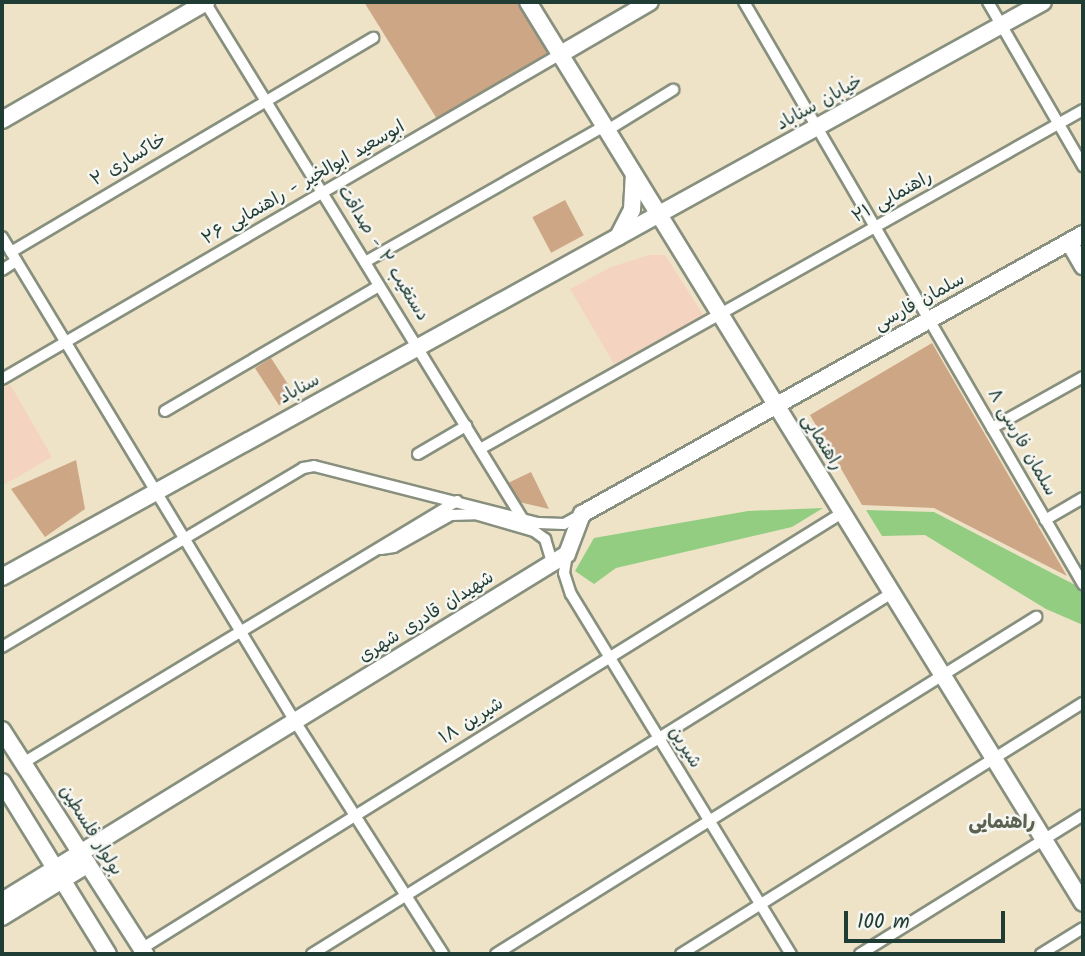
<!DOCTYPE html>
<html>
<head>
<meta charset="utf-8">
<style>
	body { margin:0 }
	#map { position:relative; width:1085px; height:956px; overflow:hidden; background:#efe3c7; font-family:Kalam,"Playpen Sans Arabic",sans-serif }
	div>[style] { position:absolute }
	.built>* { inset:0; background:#f4d3c0 }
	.green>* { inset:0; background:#93cd81 }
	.building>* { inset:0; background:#cca685; transform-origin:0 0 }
	.roads { filter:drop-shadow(2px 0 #87907e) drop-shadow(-2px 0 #87907e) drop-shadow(0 2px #87907e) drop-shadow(0 -2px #87907e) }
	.street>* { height:10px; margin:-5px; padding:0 5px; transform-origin:5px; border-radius:5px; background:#fff }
	.secondary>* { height:16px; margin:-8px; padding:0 8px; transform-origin:8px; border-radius:8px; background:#fff }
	span { translate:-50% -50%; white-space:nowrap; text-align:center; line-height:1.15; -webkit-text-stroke:5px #f6f6f2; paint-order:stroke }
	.street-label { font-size:18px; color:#1f3d34 }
	.neighbourhood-label { font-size:19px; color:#5c6250; font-weight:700 }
	.frame { position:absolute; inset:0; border:4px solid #1f3d34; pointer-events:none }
	.scale { position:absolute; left:844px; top:911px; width:161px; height:32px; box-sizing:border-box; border:4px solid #1f3d34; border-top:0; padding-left:9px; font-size:21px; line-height:24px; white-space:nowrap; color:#1f3d34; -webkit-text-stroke:5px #f6f6f2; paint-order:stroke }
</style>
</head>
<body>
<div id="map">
	<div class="built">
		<div style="clip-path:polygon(649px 255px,665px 255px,704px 316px,614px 364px,570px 289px,611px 267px)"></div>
		<div style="clip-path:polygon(10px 384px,52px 457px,2px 486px,2px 389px)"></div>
	</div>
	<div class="green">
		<div style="clip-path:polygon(823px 508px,792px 527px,616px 568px,594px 584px,575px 571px,594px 538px,748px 511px)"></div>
		<div style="clip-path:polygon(866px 510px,934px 512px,1083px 589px,1083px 625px,1046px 609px,925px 535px,882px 536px)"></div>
	</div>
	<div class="building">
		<div style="clip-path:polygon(364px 2px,517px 2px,549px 53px,437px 119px)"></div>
		<div style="left:565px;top:200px;width:40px;height:37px;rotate:62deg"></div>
		<div style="clip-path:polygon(932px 343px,1067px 576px,934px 508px,862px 505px,810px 415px)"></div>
		<div style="left:271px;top:358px;width:44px;height:19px;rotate:57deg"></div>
		<div style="clip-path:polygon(76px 460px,85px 509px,45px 537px,11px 489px)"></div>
		<div style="clip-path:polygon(531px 472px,549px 509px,519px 502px,508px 483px)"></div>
	</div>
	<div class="roads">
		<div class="street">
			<div style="left:205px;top:2px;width:606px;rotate:58.44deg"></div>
			<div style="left:744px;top:2px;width:674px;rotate:59.78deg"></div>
			<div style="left:988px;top:2px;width:190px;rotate:59.9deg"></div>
			<div style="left:606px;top:131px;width:79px;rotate:-31.5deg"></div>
			<div style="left:2px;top:237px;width:568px;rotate:58.83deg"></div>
			<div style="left:296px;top:723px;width:274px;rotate:57.5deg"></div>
			<div style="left:11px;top:252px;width:421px;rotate:-30.6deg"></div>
			<div style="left:365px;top:262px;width:274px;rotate:-29.6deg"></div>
			<div style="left:2px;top:270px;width:17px;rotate:-33deg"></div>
			<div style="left:2px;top:379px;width:644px;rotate:-30.19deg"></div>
			<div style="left:165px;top:411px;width:248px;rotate:-30.3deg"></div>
			<div style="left:992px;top:428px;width:104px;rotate:-29.3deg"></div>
			<div style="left:480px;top:449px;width:692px;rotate:-29.34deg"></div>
			<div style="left:418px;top:454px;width:56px;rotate:-30.3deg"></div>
			<div style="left:1045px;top:520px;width:44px;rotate:-30.1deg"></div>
			<div style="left:381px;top:549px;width:13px;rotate:-9deg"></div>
			<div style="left:394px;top:547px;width:65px;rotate:-29.3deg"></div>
			<div style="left:451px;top:515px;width:24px;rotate:-2deg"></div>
			<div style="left:475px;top:514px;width:61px;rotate:16.1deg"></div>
			<div style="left:534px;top:531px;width:14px;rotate:36deg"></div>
			<div style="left:545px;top:539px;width:24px;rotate:73deg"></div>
			<div style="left:567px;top:554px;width:19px;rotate:99deg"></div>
			<div style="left:564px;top:573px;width:22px;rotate:72deg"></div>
			<div style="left:571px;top:594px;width:422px;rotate:58.6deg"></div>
			<div style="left:2px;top:647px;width:350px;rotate:-30.7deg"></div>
			<div style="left:303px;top:468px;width:11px;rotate:-10deg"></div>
			<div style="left:314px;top:466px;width:231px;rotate:14.3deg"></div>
			<div style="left:538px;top:523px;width:26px;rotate:2deg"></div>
			<div style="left:564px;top:524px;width:21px;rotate:-29deg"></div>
			<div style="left:23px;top:763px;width:507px;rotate:-31.12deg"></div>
			<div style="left:141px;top:949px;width:826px;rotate:-31.88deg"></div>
			<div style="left:312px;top:954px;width:683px;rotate:-31.9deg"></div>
			<div style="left:496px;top:954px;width:637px;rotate:-31.97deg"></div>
			<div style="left:681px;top:954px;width:474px;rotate:-32deg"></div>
			<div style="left:860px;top:954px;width:263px;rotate:-31.9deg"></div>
			<div style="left:1041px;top:954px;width:49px;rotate:-31.8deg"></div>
		</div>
		<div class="secondary">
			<div style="left:528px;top:2px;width:1058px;rotate:58.37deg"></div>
			<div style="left:559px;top:55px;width:105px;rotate:-30.2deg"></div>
			<div style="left:2px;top:120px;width:236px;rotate:-30deg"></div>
			<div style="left:618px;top:237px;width:30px;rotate:-63deg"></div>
			<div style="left:632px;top:210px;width:33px;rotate:-87deg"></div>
			<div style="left:1069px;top:242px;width:28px;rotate:60deg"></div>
			<div style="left:2px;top:577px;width:1189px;rotate:-28.91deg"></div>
			<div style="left:2px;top:730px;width:266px;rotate:57.4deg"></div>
			<div style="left:2px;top:782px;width:202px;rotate:58.4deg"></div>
			<div style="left:2px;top:901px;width:663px;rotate:-31.56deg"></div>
			<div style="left:567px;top:554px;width:43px;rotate:-69.4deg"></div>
			<div style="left:582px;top:514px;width:574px;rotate:-29.2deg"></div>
			<div style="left:2px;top:917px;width:101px;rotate:-31.6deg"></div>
		</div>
	</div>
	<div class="street-label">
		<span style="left:820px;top:104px;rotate:-29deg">خیابان سناباد</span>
		<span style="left:129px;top:161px;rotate:-31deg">خاکساری ۲</span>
		<span style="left:304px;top:184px;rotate:-30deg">ابوسعید ابوالخیر - راهنمایی ۲۶</span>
		<span style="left:893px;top:198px;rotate:-29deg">راهنمایی ۲۱</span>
		<span style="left:382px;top:254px;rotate:58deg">دستغیب ۲ - صداقت</span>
		<span style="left:920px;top:303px;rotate:-29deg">سلمان فارسی</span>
		<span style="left:300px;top:390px;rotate:-29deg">سناباد</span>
		<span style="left:821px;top:443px;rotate:58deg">راهنمایی</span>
		<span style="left:1021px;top:443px;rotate:60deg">سلمان فارسی ۸</span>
		<span style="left:427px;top:618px;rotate:-32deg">شهیدان قادری شهری</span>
		<span style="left:472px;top:722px;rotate:-32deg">شیرین ۱۸</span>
		<span style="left:684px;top:748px;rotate:58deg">شیرین</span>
		<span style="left:90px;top:831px;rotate:58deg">بولوار فلسطین</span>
	</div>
	<div class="neighbourhood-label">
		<span style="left:1002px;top:824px">راهنمایی</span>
	</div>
	<div class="frame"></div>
	<div class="scale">100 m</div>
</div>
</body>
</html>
